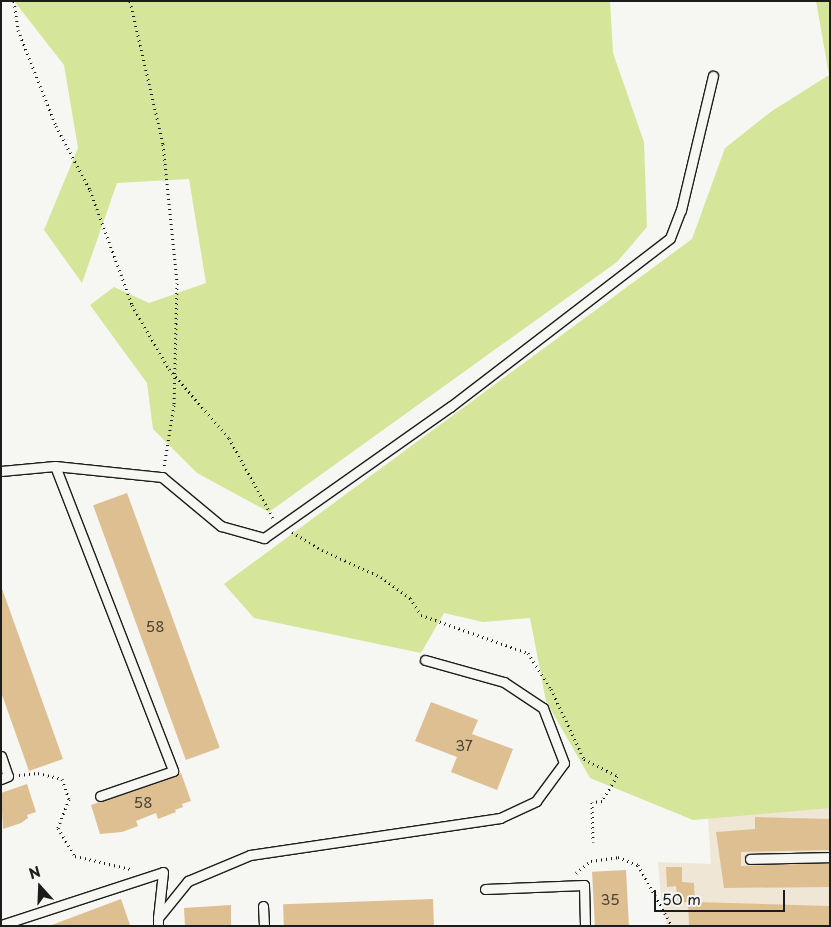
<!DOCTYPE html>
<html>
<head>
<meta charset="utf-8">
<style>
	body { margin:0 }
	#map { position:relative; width:831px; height:927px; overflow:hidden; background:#f6f6f2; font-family:"Playpen Sans",sans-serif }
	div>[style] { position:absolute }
	.built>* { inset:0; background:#efe6d5 }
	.green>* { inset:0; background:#d5e69a }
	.building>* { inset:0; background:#debf91; transform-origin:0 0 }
	.path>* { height:3px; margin-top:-1.5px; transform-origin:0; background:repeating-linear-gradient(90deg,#1c1c1c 0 1px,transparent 0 5px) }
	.roads { filter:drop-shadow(1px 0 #1c1c1c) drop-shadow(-1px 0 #1c1c1c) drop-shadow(0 1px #1c1c1c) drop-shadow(0 -1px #1c1c1c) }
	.service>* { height:9px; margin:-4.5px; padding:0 4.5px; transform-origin:4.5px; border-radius:4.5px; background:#f6f6f2 }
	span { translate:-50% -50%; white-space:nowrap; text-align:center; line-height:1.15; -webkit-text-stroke:5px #f6f6f2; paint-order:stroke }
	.number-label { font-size:15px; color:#4c4539 }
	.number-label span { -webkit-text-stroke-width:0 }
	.frame { position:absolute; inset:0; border:2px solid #1c1c1c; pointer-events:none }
	.north { position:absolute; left:15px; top:862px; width:50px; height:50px; -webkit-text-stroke:4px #f6f6f2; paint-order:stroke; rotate:340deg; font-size:14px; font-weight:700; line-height:20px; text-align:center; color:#1c1c1c }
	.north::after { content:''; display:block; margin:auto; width:18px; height:22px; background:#1c1c1c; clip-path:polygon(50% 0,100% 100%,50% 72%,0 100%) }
	.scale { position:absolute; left:654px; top:890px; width:131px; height:22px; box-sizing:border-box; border:2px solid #1c1c1c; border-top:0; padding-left:6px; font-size:15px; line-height:18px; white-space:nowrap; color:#1c1c1c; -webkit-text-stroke:4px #f6f6f2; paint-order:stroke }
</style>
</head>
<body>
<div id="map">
	<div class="built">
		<div style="clip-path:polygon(830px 793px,830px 926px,667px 926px,661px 899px,658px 862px,711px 864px,708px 817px)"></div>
	</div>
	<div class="green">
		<div style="clip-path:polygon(14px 1px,610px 1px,613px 53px,644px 142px,647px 227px,617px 262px,269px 512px,197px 473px,153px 429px,147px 383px,90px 305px,114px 287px,149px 303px,206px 283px,189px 179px,117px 183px,82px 283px,44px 230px,78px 148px,64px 65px)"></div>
		<div style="clip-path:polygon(816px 1px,830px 1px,830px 808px,693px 820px,590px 778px,546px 701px,530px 618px,483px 622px,444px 613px,421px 653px,254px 618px,224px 584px,692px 239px,725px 148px,772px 111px,829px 75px)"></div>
	</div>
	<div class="building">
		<div style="left:127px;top:493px;width:271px;height:36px;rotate:70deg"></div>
		<div style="clip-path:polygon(1px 586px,63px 759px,29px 771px,1px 692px)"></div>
		<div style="clip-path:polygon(431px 702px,478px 720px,472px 734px,513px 749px,497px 790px,451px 772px,457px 757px,415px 741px)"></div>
		<div style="clip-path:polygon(181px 773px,191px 801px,182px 804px,183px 807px,175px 810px,176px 812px,158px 819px,156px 813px,136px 821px,138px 826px,122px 832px,100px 834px,91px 805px)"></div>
		<div style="clip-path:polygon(27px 784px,36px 812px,27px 815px,28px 818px,21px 823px,3px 829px,1px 793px)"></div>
		<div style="clip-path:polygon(755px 817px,830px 819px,830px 850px,741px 852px,741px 866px,830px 863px,830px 887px,724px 888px,716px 832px,755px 829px)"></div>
		<div style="clip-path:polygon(666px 867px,682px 867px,682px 882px,694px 883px,695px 902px,830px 906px,830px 925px,689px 926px,688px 902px,678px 903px,676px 886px,667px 887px)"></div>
		<div style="left:626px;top:870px;width:56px;height:34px;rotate:87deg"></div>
		<div style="clip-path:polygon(121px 899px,130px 925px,49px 926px)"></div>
		<div style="left:433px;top:899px;width:27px;height:150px;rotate:88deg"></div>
		<div style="clip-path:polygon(231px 905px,231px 926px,185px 926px,184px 908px)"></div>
	</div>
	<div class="path">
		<div style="left:14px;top:1px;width:29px;rotate:82deg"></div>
		<div style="left:18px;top:30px;width:103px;rotate:68.4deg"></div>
		<div style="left:56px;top:126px;width:72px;rotate:62deg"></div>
		<div style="left:90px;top:190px;width:122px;rotate:69.9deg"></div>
		<div style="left:132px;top:305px;width:74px;rotate:60deg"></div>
		<div style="left:169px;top:369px;width:91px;rotate:49deg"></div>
		<div style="left:229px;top:438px;width:91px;rotate:61.2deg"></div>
		<div style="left:130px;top:1px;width:147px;rotate:77deg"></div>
		<div style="left:163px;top:144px;width:140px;rotate:84.2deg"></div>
		<div style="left:177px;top:283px;width:122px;rotate:91.4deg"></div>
		<div style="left:174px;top:405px;width:63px;rotate:99.2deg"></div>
		<div style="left:292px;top:532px;width:35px;rotate:31deg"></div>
		<div style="left:322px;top:550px;width:65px;rotate:24.6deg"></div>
		<div style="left:381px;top:577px;width:36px;rotate:36deg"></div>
		<div style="left:410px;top:598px;width:20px;rotate:57deg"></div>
		<div style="left:421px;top:615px;width:114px;rotate:19.6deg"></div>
		<div style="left:528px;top:653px;width:43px;rotate:57.4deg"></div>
		<div style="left:551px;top:689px;width:77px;rotate:64.8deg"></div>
		<div style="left:584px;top:759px;width:37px;rotate:27deg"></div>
		<div style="left:617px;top:776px;width:29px;rotate:121deg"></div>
		<div style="left:602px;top:801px;width:10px;rotate:174deg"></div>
		<div style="left:592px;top:802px;width:40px;rotate:88.6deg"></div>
		<div style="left:19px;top:775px;width:19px;rotate:-6deg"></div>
		<div style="left:38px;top:773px;width:25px;rotate:14deg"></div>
		<div style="left:62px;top:779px;width:21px;rotate:71deg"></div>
		<div style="left:69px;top:799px;width:31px;rotate:111deg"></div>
		<div style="left:58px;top:828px;width:33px;rotate:59deg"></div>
		<div style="left:75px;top:856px;width:57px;rotate:13.1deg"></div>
		<div style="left:576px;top:873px;width:19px;rotate:-39deg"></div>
		<div style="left:591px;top:861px;width:27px;rotate:-8deg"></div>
		<div style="left:618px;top:857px;width:22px;rotate:22deg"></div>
		<div style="left:638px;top:865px;width:70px;rotate:60.9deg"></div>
	</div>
	<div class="roads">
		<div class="service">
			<div style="left:55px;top:466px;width:327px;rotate:68.8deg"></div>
			<div style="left:173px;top:771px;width:77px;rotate:161.1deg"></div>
			<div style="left:1px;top:471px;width:54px;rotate:-5.3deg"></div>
			<div style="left:55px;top:466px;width:108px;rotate:5.9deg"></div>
			<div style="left:162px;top:477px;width:77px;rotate:39.7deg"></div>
			<div style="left:221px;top:526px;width:45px;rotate:15.6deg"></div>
			<div style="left:264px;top:538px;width:228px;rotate:-35.2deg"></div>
			<div style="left:450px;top:407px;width:277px;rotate:-37.5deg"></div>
			<div style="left:670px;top:238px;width:30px;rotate:-69deg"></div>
			<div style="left:681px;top:210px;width:138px;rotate:-76.6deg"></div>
			<div style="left:1px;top:756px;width:21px;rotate:71deg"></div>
			<div style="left:8px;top:776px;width:8px;rotate:157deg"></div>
			<div style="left:750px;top:859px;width:80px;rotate:-1.4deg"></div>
			<div style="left:485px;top:889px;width:99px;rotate:-2.3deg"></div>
			<div style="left:584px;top:885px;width:41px;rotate:88.6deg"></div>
			<div style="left:263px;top:906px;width:20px;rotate:87deg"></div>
			<div style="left:1px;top:925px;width:170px;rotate:-18.1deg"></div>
			<div style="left:163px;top:872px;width:46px;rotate:96.2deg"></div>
			<div style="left:158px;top:926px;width:8px;rotate:-90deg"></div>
			<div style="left:158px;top:918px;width:48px;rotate:-51deg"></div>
			<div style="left:188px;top:881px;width:67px;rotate:-22.8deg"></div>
			<div style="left:250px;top:855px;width:253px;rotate:-8.4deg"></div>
			<div style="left:500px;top:818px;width:40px;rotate:-25deg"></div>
			<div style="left:536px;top:801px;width:47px;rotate:-53.6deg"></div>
			<div style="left:564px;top:763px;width:59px;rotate:-110.9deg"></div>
			<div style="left:543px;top:708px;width:47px;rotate:-146.3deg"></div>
			<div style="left:504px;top:682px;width:82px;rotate:-164.4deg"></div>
		</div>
	</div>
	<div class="number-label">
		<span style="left:155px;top:626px">58</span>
		<span style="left:464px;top:745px">37</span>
		<span style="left:143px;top:802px">58</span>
		<span style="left:610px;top:899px">35</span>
	</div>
	<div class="frame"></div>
	<div class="north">N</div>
	<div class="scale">50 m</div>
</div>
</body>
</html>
